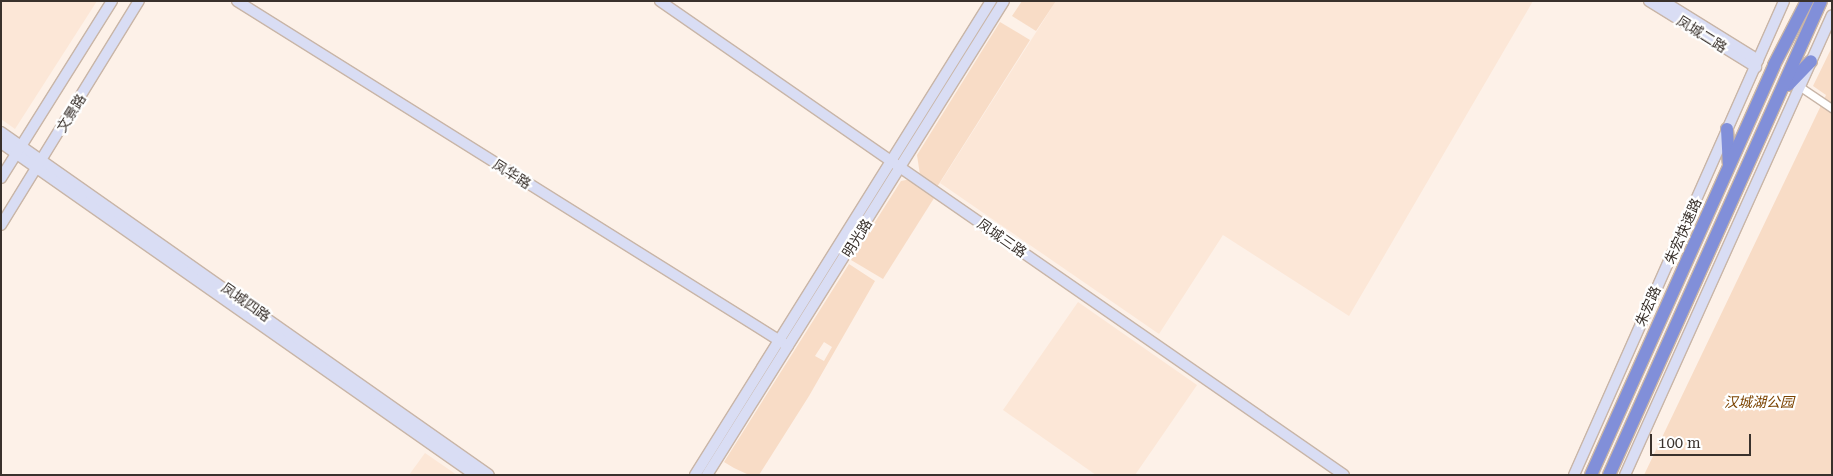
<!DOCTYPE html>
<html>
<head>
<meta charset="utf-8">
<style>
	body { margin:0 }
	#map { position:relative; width:1833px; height:476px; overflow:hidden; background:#fdf1e8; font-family:"Roboto Serif","Noto Sans SC",serif }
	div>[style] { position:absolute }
	.built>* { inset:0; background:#fce7d7 }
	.green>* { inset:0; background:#f8dcc6 }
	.roads { filter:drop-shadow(1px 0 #c8b5a7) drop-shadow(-1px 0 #c8b5a7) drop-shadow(0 1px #c8b5a7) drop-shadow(0 -1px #c8b5a7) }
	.street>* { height:7px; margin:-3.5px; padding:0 3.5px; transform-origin:3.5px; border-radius:3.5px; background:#fff }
	.secondary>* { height:10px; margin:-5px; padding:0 5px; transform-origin:5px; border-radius:5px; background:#d9ddf4 }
	.highway>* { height:12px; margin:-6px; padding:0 6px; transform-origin:6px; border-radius:6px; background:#818fd9 }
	span { translate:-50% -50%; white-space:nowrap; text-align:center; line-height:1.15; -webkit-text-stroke:4.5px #fff; paint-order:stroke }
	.street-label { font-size:14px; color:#39312c }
	.park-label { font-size:14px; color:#7b4301; font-style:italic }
	.frame { position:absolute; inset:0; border:2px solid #39312c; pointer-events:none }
	.scale { position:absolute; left:1650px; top:434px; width:101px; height:22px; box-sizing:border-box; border:2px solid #39312c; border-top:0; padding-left:6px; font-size:15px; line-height:18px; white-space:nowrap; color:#39312c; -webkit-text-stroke:4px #fff; paint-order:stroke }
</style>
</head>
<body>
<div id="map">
	<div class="built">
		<div style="clip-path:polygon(1px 1px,97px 1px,15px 129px,1px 119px)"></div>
		<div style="clip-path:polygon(1056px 1px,1533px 1px,1349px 316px,1223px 235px,1159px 334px,940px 183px)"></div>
		<div style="clip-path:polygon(1078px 302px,1197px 385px,1135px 475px,1096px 475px,1003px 410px)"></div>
		<div style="clip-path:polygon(425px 453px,457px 475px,409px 475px)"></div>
	</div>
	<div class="green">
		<div style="clip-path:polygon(1022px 1px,1056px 1px,1036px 31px,1012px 16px)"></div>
		<div style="clip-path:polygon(1000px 22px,1030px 40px,937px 187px,920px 175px,917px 155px)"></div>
		<div style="clip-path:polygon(1832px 47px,1832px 475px,1644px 475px,1826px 95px,1813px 86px)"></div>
		<div style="clip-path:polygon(911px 179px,936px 195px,883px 279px,851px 260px,901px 181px)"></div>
		<div style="clip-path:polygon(evenodd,849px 264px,875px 281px,809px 396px,759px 475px,749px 475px,734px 468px,724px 462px,849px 264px,824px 342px,832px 347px,824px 361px,815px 356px,824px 342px)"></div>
	</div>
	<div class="roads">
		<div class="street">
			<div style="left:1799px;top:86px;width:40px;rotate:34deg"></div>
		</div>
		<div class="secondary">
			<div style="left:237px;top:1px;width:650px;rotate:32.05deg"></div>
			<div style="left:660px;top:1px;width:832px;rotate:34.72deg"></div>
			<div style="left:1649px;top:1px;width:126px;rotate:31.7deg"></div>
			<div style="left:1663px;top:1px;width:112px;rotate:31.8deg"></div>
			<div style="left:1px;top:132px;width:596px;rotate:35.1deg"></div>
			<div style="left:1px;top:143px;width:579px;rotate:35.01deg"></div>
			<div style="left:1px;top:178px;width:209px;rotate:-57.9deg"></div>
			<div style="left:1px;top:225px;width:263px;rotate:-58.4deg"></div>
			<div style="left:695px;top:475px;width:559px;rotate:-58.02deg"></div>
			<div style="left:707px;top:475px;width:559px;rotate:-57.93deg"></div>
			<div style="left:1574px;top:475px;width:518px;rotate:-66.1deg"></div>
			<div style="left:1625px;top:475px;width:504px;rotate:-65.77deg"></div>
		</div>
		<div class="highway">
			<div style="left:1788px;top:85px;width:33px;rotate:-46deg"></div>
			<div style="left:1727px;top:129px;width:34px;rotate:87deg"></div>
			<div style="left:1591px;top:475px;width:449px;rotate:-65.9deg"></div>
			<div style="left:1774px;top:65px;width:72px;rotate:-62.7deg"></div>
			<div style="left:1609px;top:475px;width:519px;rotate:-65.9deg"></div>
		</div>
	</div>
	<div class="street-label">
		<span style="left:1702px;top:34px;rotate:32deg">凤城二路</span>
		<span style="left:71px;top:113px;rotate:-58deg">文景路</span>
		<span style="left:512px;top:174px;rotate:32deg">凤华路</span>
		<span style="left:1683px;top:231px;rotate:-66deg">朱宏快速路</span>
		<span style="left:857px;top:238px;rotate:-58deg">明光路</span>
		<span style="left:1002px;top:238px;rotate:35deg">凤城三路</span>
		<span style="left:246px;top:302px;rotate:35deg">凤城四路</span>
		<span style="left:1648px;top:306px;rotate:-66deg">朱宏路</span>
	</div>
	<div class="park-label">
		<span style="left:1759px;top:402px">汉城湖公园</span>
	</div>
	<div class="frame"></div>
	<div class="scale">100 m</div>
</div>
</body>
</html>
